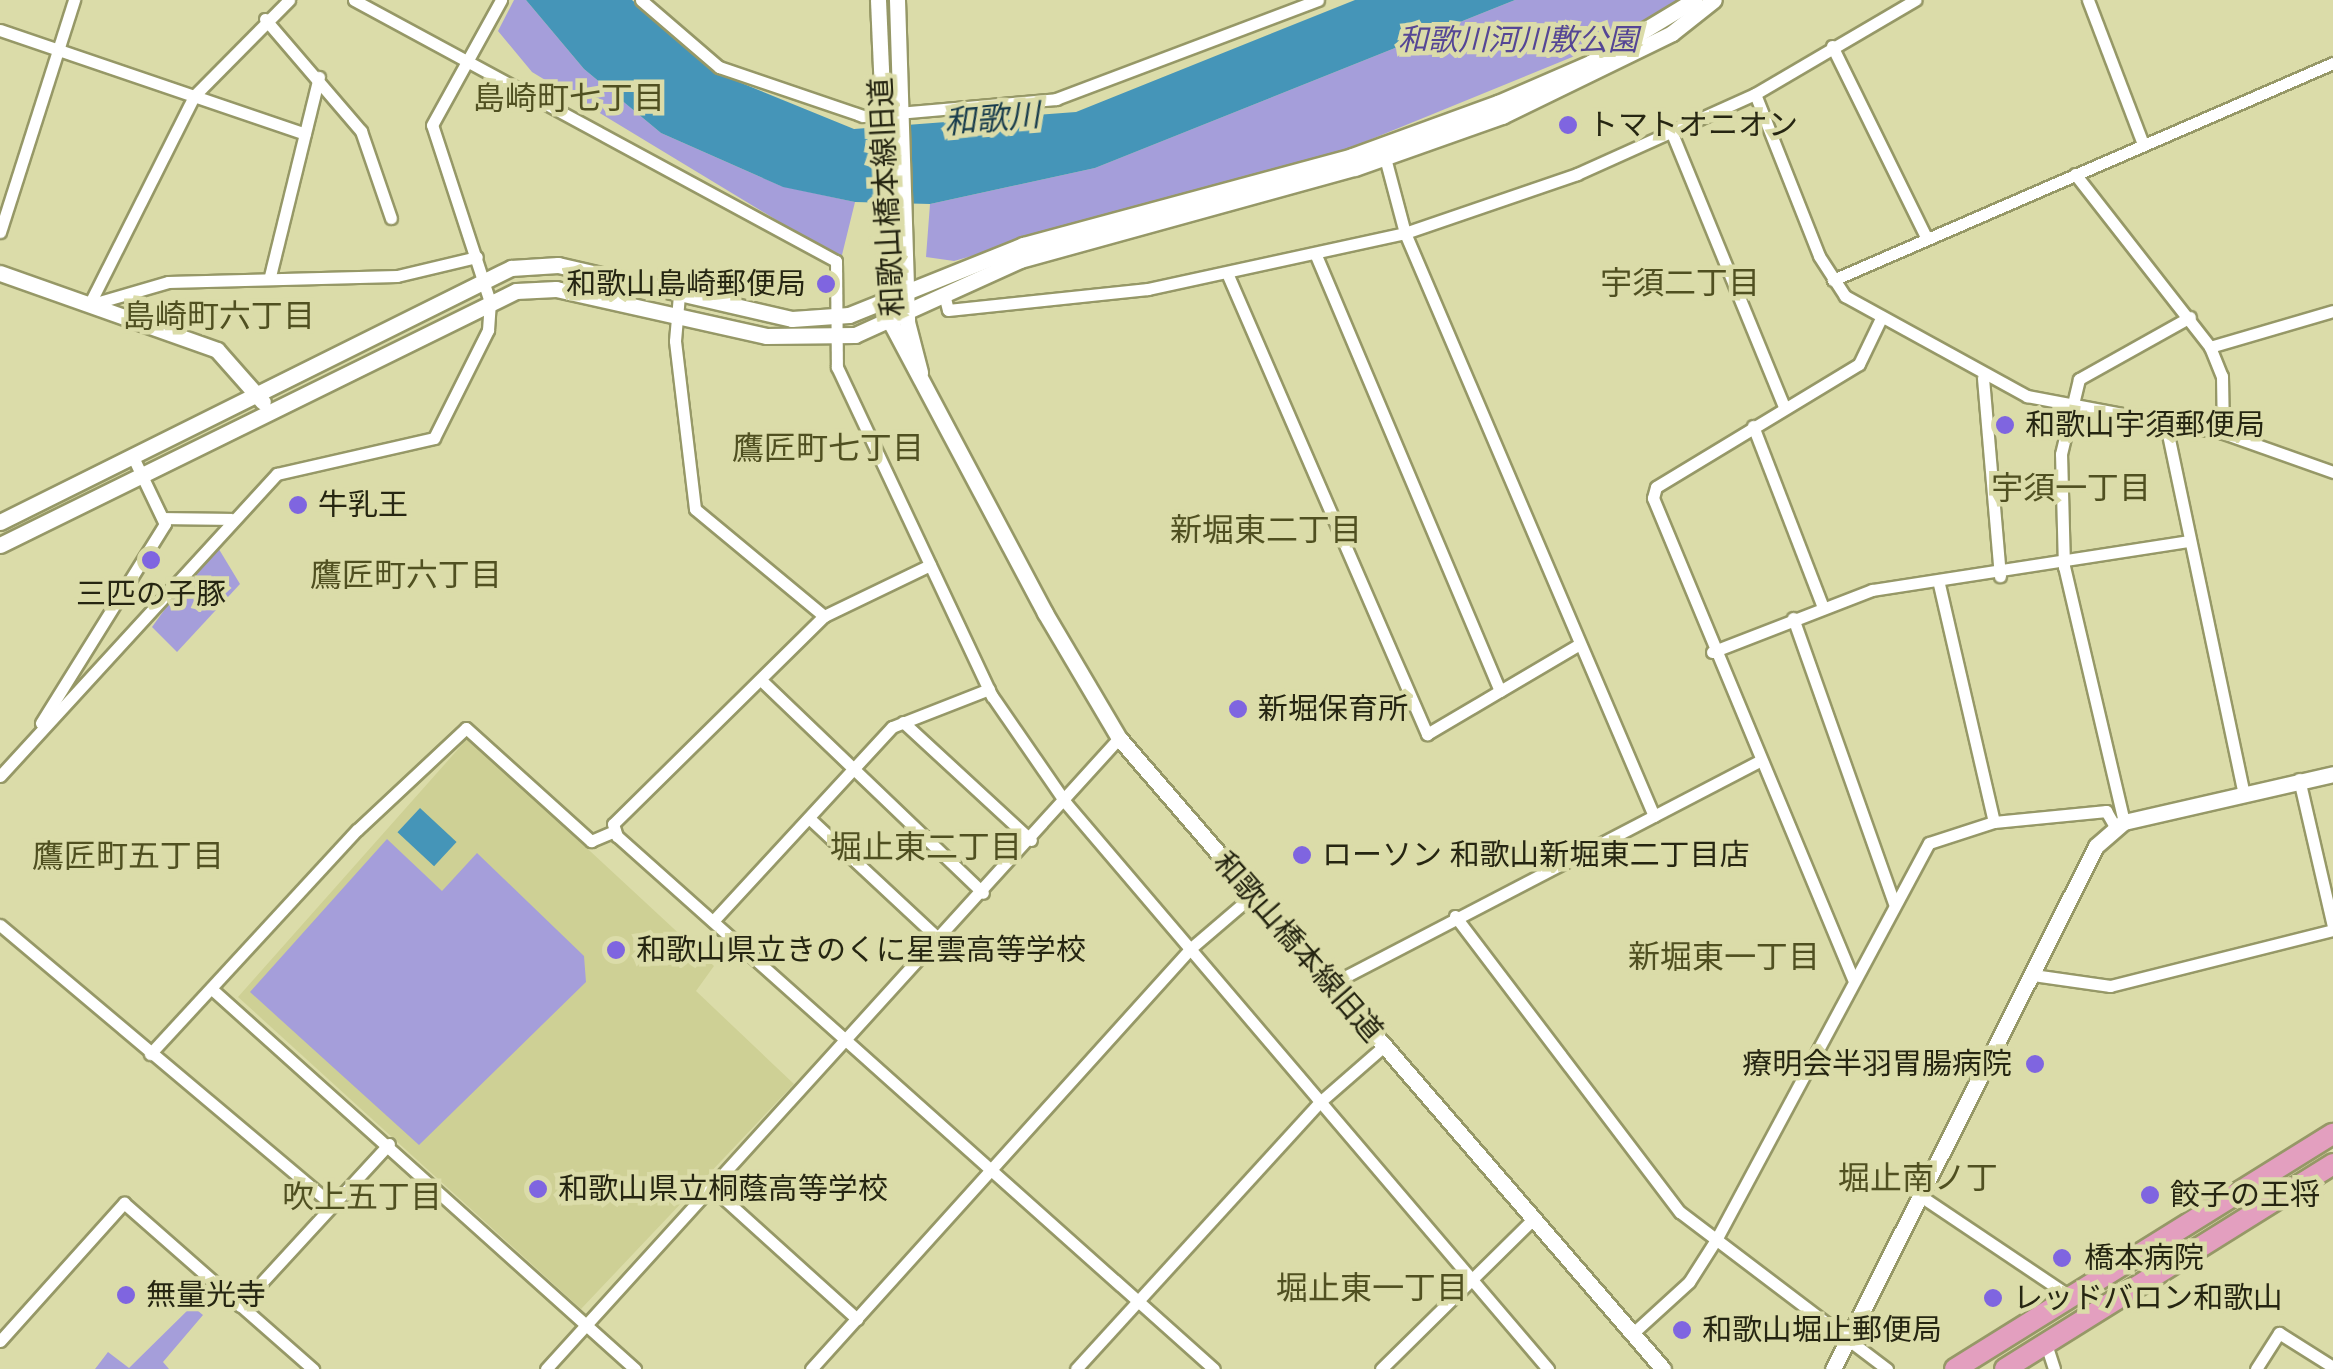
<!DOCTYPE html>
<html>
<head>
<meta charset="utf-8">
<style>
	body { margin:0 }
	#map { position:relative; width:2333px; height:1369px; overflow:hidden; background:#dbdca9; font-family:"Times New Roman","Noto Sans JP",serif }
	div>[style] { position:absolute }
	.built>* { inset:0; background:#ced095 }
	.green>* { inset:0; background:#a59eda }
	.water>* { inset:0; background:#4595b8; transform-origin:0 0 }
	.roads { filter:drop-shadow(2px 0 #969867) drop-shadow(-2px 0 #969867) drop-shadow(0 2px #969867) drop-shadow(0 -2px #969867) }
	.street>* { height:11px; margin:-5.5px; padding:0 5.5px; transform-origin:5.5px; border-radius:5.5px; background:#fff }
	.secondary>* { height:15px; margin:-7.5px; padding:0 7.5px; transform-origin:7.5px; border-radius:7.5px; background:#fff }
	.highway>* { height:20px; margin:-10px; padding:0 10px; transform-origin:10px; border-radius:10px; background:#e39fbf }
	.dots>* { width:28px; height:28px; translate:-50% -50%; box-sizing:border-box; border:5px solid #dbdca9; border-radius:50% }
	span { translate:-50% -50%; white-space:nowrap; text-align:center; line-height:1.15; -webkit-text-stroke:9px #dbdca9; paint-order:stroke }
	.park-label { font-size:30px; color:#554695; font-style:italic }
	.poi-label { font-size:30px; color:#262612 }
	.left { translate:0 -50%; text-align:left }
	.right { translate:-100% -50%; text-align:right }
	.street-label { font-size:30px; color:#262612 }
	.neighbourhood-label { font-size:32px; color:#505021 }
	.water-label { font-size:32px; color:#183c4c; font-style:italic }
</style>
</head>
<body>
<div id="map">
	<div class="built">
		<div style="clip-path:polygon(468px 738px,714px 966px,696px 991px,794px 1084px,581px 1309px,238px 997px)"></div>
	</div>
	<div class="green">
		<div style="clip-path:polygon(514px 0,526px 0,584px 69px,661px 133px,781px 186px,855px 202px,841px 259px,532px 72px,498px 31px)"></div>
		<div style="clip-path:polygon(1515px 0,1681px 0,1587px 51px,1335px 154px,954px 261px,926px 257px,930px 204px,1095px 168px)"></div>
		<div style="clip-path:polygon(214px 541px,240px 584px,177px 652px,152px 627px)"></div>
		<div style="clip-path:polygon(387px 839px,442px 891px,477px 853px,584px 956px,586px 982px,419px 1145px,250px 992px)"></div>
		<div style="clip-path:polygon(192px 1306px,203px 1315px,163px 1362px,169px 1369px,95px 1369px,108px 1352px,129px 1368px)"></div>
	</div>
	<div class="water">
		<div style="clip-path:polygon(526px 0,632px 0,717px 73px,854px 129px,1076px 112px,1355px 0,1515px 0,1095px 168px,930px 204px,855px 202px,783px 187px,661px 133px,584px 69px)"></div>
		<div style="left:420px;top:808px;width:50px;height:33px;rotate:43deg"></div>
	</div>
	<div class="roads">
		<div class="street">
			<div style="left:354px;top:0;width:548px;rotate:28.44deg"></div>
			<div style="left:836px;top:261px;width:106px;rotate:89.5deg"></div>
			<div style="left:837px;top:367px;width:364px;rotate:64.8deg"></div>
			<div style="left:992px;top:696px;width:129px;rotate:55.4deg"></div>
			<div style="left:1065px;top:802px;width:745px;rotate:49.57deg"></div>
			<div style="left:641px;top:0;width:103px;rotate:40.7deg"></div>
			<div style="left:719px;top:67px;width:152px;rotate:18.8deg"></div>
			<div style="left:863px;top:116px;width:194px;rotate:-5deg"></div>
			<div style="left:1056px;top:99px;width:280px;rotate:-20.7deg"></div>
			<div style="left:2088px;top:0;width:154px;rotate:69.1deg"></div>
			<div style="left:265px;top:19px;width:148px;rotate:49.4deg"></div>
			<div style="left:361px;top:131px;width:92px;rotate:71deg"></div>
			<div style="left:0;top:30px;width:322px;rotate:18.8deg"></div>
			<div style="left:1832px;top:46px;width:215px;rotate:63.8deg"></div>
			<div style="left:1755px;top:94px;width:174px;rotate:68.4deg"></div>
			<div style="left:1819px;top:256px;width:48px;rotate:57deg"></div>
			<div style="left:1845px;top:296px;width:208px;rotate:28.8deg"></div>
			<div style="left:2027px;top:396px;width:199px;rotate:10.7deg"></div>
			<div style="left:2223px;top:433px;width:117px;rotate:19.5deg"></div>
			<div style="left:1671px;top:131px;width:298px;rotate:67.7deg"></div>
			<div style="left:1384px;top:154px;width:82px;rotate:75.1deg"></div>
			<div style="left:1405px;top:233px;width:634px;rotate:66.87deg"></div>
			<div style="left:2075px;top:174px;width:219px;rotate:52deg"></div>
			<div style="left:2210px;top:347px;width:31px;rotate:68deg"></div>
			<div style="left:2222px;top:376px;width:57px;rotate:89deg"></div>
			<div style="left:0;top:232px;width:244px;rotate:-72.3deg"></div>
			<div style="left:1315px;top:253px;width:475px;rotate:67.1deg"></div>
			<div style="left:1500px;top:691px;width:91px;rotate:-30.5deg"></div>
			<div style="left:1227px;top:273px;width:503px;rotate:66.55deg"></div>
			<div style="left:1427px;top:734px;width:85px;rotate:-30.5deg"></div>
			<div style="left:270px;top:276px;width:205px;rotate:-76.2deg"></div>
			<div style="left:1833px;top:280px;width:545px;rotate:-23.46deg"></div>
			<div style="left:944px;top:294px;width:16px;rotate:76deg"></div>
			<div style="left:948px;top:310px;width:201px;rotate:-6deg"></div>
			<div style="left:1148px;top:289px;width:263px;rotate:-12.3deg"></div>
			<div style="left:1405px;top:233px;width:182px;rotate:-18.9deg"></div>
			<div style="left:1577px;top:174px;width:195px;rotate:-24.2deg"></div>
			<div style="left:1755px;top:94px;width:186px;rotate:-30.4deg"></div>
			<div style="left:679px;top:295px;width:46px;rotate:95deg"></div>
			<div style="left:675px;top:341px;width:169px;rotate:83.2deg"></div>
			<div style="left:695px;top:509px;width:168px;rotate:39.7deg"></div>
			<div style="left:89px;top:305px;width:82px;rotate:-16.2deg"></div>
			<div style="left:168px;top:282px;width:229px;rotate:-1.5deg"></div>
			<div style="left:397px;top:276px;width:82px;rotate:-13.4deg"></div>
			<div style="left:89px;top:305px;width:234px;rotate:-63.3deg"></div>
			<div style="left:194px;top:96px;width:135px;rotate:-45.3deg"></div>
			<div style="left:2210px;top:347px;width:128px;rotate:-16.3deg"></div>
			<div style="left:1983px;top:378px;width:199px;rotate:85.1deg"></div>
			<div style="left:2165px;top:420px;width:379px;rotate:78.1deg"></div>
			<div style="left:1753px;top:426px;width:194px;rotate:68.9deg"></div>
			<div style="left:163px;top:518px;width:68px;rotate:0.8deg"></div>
			<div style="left:930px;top:565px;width:118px;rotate:154.3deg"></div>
			<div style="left:824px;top:616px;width:296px;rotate:135.4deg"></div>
			<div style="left:613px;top:824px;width:13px;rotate:72deg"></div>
			<div style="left:617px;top:836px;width:800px;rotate:41.76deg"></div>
			<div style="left:1939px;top:584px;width:244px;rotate:77deg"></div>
			<div style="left:1793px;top:618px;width:302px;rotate:70.5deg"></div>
			<div style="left:1712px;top:652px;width:172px;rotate:-21.2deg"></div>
			<div style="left:1872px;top:590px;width:319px;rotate:-8.8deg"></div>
			<div style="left:762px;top:681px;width:306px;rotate:43.8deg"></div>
			<div style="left:903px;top:722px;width:174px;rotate:42.7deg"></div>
			<div style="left:41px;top:723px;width:234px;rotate:-58.1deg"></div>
			<div style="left:165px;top:524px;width:76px;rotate:-115.6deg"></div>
			<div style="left:0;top:776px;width:410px;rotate:-47.5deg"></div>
			<div style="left:277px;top:474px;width:161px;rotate:-12.9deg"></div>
			<div style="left:434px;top:438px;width:121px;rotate:-63.4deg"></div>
			<div style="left:488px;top:330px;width:28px;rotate:-86deg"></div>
			<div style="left:490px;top:302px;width:186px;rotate:-108.1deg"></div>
			<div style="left:432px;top:125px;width:143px;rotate:-61.1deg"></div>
			<div style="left:2299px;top:779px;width:151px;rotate:77deg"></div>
			<div style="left:809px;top:818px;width:179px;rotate:43deg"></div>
			<div style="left:2124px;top:822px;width:262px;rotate:-103.2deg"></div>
			<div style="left:2064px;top:567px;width:113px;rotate:-91.5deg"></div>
			<div style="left:2061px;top:454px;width:77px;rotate:-76.5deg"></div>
			<div style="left:2079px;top:379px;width:127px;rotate:-29.2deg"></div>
			<div style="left:1455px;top:916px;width:372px;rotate:52.8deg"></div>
			<div style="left:1680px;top:1212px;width:260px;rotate:37.2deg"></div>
			<div style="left:713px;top:921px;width:264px;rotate:-47.3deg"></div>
			<div style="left:892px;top:727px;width:104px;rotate:-21.4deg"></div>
			<div style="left:0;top:925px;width:435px;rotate:40.1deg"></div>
			<div style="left:2033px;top:975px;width:78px;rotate:8.1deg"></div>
			<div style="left:2110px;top:986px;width:230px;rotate:-14.1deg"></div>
			<div style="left:1853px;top:979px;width:521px;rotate:-112.58deg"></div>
			<div style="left:1653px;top:498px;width:11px;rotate:-75deg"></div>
			<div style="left:1656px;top:487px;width:237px;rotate:-31.2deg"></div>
			<div style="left:1859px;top:364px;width:51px;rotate:-64.4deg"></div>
			<div style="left:1331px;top:984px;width:481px;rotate:-27.5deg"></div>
			<div style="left:214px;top:991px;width:566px;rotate:41.92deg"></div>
			<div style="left:150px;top:1054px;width:305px;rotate:-47.3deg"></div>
			<div style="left:357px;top:830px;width:149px;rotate:-43.1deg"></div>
			<div style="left:466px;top:728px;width:169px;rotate:42.1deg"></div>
			<div style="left:591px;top:841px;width:26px;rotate:-23deg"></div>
			<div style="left:711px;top:1187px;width:197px;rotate:42.1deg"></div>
			<div style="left:1922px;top:1197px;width:179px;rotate:33.9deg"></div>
			<div style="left:240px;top:1306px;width:220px;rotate:-47.4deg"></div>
			<div style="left:1632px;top:1334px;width:77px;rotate:-42.4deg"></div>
			<div style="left:1689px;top:1282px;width:52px;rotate:-57.5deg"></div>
			<div style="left:1717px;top:1238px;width:448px;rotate:-61.8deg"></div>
			<div style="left:1929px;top:843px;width:68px;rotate:-17.9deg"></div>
			<div style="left:1994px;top:822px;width:113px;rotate:-5.6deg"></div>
			<div style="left:2106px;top:811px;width:20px;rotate:60deg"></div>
			<div style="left:0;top:1341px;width:186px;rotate:-48.1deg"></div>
			<div style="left:124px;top:1203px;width:252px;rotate:41.3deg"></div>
			<div style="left:2046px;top:1344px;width:26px;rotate:72deg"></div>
			<div style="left:546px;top:1369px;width:852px;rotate:-47.76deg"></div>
			<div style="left:811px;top:1369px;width:567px;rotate:-47.93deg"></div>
			<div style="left:1191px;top:948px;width:82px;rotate:-40.5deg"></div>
			<div style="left:1076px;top:1369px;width:363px;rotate:-47.6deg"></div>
			<div style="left:1321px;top:1101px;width:84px;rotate:-41.1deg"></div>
			<div style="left:1381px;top:1369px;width:214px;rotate:-44.6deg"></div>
			<div style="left:2256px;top:1369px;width:43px;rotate:-57.4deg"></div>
			<div style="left:2279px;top:1333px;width:64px;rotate:32.2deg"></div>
		</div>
		<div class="secondary">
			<div style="left:878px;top:0;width:325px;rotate:87.5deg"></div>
			<div style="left:892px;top:325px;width:326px;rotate:62deg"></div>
			<div style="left:1045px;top:613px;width:145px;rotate:59.4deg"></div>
			<div style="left:1119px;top:738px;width:833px;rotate:49.23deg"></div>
			<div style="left:897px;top:0;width:322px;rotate:88.2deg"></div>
			<div style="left:907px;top:322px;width:52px;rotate:75.4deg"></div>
			<div style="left:0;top:273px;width:230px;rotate:19.5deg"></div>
			<div style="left:217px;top:350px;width:69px;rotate:48.5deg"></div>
			<div style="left:0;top:522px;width:571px;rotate:-26.43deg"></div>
			<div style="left:511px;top:268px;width:47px;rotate:-3.7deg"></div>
			<div style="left:558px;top:265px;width:240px;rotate:13deg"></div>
			<div style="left:792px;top:319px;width:57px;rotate:-4deg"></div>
			<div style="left:849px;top:315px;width:188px;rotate:-21.9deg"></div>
			<div style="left:1023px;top:245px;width:341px;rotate:-15.1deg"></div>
			<div style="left:1352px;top:156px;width:155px;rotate:-20deg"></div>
			<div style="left:1498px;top:103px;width:100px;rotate:-23.5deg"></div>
			<div style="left:1590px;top:63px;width:122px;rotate:-31.2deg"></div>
			<div style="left:0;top:545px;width:575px;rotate:-26.21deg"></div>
			<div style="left:516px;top:291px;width:40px;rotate:-2.9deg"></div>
			<div style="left:556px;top:289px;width:215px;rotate:12.6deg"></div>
			<div style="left:766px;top:336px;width:89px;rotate:-0.6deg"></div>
			<div style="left:855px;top:335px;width:181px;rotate:-24.4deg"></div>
			<div style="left:1020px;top:260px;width:347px;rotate:-15.4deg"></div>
			<div style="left:1355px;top:168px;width:156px;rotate:-19.5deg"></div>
			<div style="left:1502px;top:116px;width:189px;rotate:-26deg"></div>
			<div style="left:1672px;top:33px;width:53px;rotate:-38.2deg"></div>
			<div style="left:1833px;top:1369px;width:585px;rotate:-63.3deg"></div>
			<div style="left:2096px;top:846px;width:37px;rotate:-41deg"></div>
			<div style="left:2124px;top:822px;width:214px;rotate:-12.9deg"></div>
		</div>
		<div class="highway">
			<div style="left:1955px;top:1369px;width:445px;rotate:-31.9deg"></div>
			<div style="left:2005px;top:1369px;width:387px;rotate:-32deg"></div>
		</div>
	</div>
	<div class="dots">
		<div style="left:1568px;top:125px;background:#7f65e0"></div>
		<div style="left:826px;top:284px;background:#7f65e0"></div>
		<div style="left:2005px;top:425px;background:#7f65e0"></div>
		<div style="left:298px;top:505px;background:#7f65e0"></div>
		<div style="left:151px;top:560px;background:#7f65e0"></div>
		<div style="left:1238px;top:709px;background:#7f65e0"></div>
		<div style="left:1302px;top:855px;background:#7f65e0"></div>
		<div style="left:616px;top:950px;background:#7f65e0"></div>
		<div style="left:2035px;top:1064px;background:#7f65e0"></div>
		<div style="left:538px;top:1189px;background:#7f65e0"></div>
		<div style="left:2150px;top:1195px;background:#7f65e0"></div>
		<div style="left:2062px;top:1258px;background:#7f65e0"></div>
		<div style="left:126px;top:1295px;background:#7f65e0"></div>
		<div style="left:1993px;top:1298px;background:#7f65e0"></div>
		<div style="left:1682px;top:1330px;background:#7f65e0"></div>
	</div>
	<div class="park-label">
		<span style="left:1518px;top:40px">和歌川河川敷公園</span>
	</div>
	<div class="poi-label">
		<span class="left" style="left:1588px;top:125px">トマトオニオン</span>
		<span class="right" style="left:806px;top:284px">和歌山島崎郵便局</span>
		<span class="left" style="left:2025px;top:425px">和歌山宇須郵便局</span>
		<span class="left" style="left:318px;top:505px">牛乳王</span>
		<span style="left:151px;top:594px">三匹の子豚</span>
		<span class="left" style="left:1258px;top:709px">新堀保育所</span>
		<span class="left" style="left:1322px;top:855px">ローソン 和歌山新堀東二丁目店</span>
		<span class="left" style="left:636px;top:950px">和歌山県立きのくに星雲高等学校</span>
		<span class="right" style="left:2012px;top:1064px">療明会半羽胃腸病院</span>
		<span class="left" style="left:558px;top:1189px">和歌山県立桐蔭高等学校</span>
		<span class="left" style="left:2170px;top:1195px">餃子の王将</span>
		<span class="left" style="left:2084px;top:1258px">橋本病院</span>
		<span class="left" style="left:146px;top:1295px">無量光寺</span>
		<span class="left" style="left:2013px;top:1298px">レッドバロン和歌山</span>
		<span class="left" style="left:1702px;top:1330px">和歌山堀止郵便局</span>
	</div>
	<div class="street-label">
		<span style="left:887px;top:197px;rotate:-93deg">和歌山橋本線旧道</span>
		<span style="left:1298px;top:947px;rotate:49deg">和歌山橋本線旧道</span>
	</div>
	<div class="neighbourhood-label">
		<span style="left:569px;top:98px">島崎町七丁目</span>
		<span style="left:1680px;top:283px">宇須二丁目</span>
		<span style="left:219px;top:316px">島崎町六丁目</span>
		<span style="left:828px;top:448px">鷹匠町七丁目</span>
		<span style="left:2071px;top:488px">宇須一丁目</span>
		<span style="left:1266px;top:530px">新堀東二丁目</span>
		<span style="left:406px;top:575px">鷹匠町六丁目</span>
		<span style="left:926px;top:847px">堀止東二丁目</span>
		<span style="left:128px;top:856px">鷹匠町五丁目</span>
		<span style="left:1724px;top:957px">新堀東一丁目</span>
		<span style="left:1918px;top:1178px">堀止南ノ丁</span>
		<span style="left:362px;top:1197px">吹上五丁目</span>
		<span style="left:1372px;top:1288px">堀止東一丁目</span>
	</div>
	<div class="water-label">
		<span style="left:992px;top:119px;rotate:-5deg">和歌川</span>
	</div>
</div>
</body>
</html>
